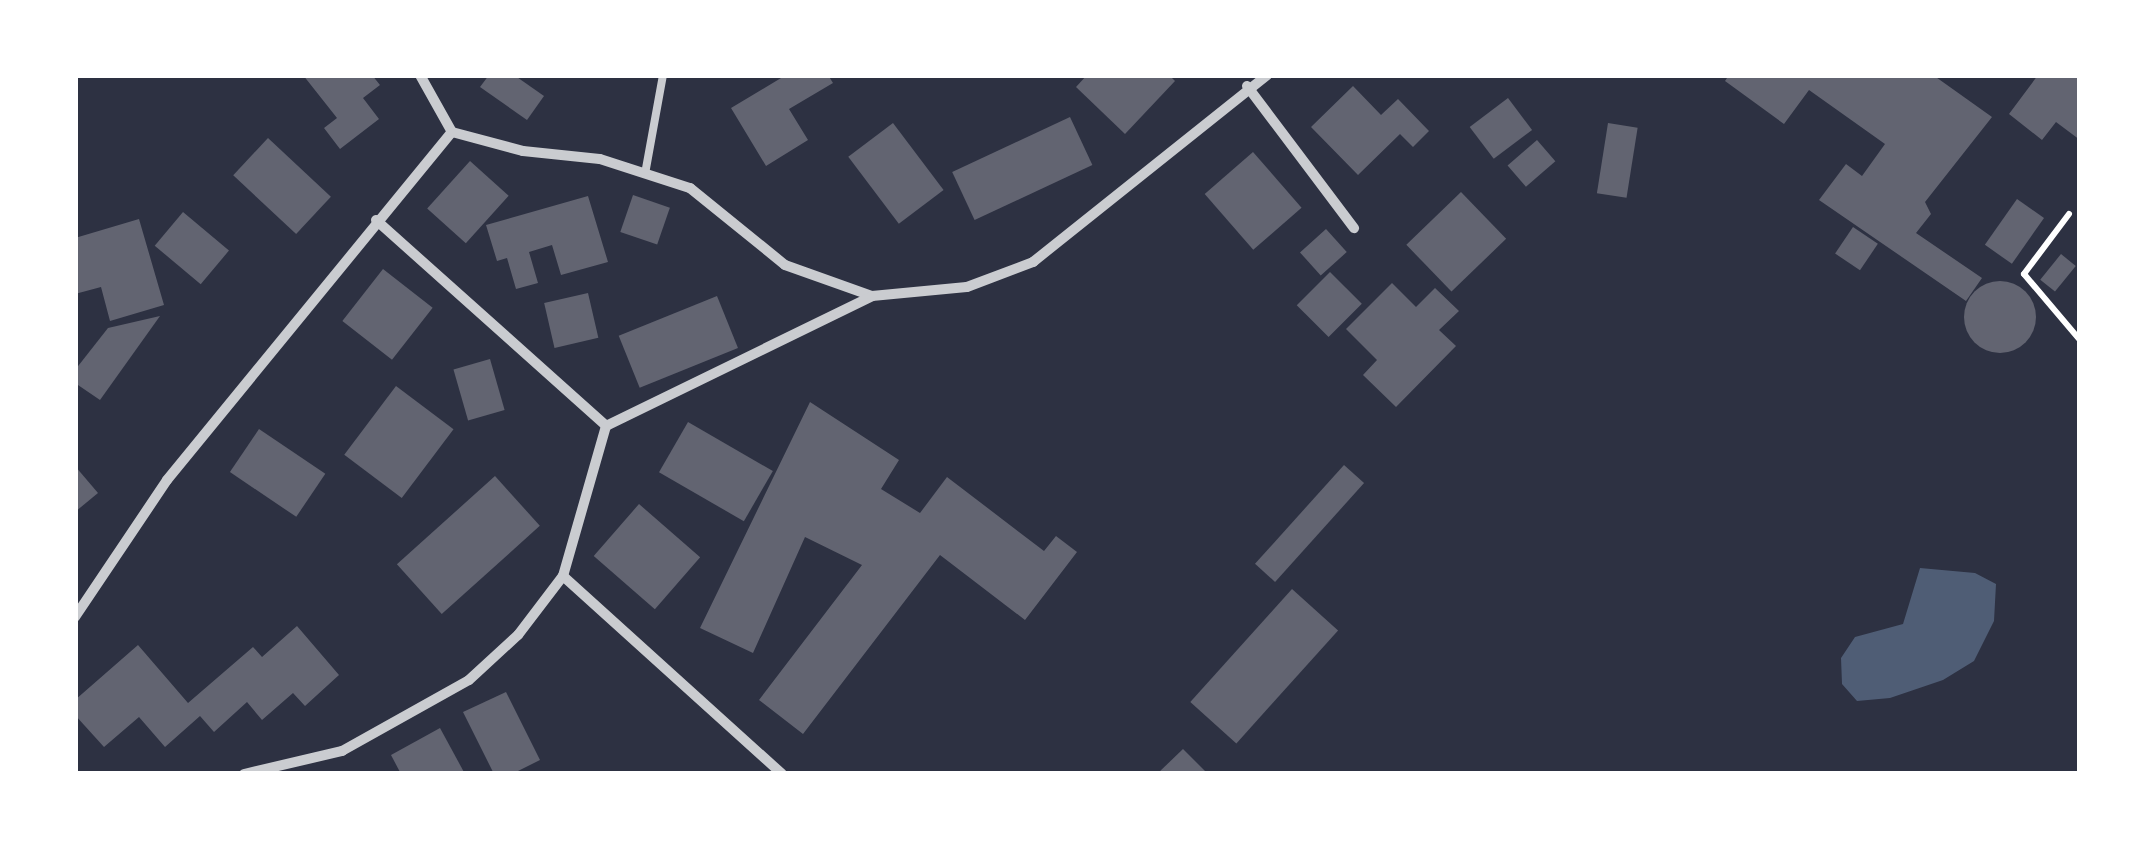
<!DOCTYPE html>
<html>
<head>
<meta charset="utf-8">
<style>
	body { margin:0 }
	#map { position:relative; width:2155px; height:849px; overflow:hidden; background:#2d3142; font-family:Jost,sans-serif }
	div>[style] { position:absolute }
	.water>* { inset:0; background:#4f5d75 }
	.building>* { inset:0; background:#626471; transform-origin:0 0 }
	.round { border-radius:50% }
	.path>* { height:6px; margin:-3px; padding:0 3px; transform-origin:3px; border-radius:3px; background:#fff }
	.service>* { height:8px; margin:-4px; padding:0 4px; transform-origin:4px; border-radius:4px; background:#caccd0 }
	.minor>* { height:10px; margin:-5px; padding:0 5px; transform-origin:5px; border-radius:5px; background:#caccd0 }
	span { translate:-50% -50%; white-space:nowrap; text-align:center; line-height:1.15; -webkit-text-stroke:10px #fff; paint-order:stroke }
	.frame { position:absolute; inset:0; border:78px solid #fff; pointer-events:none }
</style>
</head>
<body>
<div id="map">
	<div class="water">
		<div style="clip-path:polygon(1920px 568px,1975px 573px,1996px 584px,1994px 621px,1974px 661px,1943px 680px,1890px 698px,1857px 701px,1842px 684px,1841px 658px,1855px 637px,1903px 624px)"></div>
	</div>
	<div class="building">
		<div style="clip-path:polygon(303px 75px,372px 75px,380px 85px,363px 98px,379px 119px,340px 149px,324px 128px,337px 118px)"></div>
		<div style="clip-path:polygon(489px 75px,514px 75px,544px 96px,527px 120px,480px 87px)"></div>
		<div style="clip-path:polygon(786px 75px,828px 75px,833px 83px,789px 109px,808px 140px,766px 166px,731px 108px)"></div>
		<div style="clip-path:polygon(1087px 75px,1169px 75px,1175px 81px,1125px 134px,1076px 87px)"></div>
		<div style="clip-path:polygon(1729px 75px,1933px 75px,1992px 117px,1925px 202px,1931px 214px,1916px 233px,1982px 278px,1966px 301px,1819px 200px,1846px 164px,1862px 176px,1885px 144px,1809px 90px,1784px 124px,1725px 81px)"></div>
		<div style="clip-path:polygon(2038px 75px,2080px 75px,2080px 140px,2056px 122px,2042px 140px,2009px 114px)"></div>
		<div style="clip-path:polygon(1353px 86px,1381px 115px,1398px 99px,1429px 131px,1413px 147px,1400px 134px,1358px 175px,1311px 127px)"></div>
		<div style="left:1508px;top:98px;width:40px;height:48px;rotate:53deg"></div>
		<div style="left:1070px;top:117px;width:53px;height:130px;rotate:65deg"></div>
		<div style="left:893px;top:123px;width:84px;height:56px;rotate:53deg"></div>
		<div style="left:1608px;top:123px;width:30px;height:71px;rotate:9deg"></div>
		<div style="left:268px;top:138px;width:86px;height:51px;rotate:43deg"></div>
		<div style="left:1537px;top:140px;width:28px;height:39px;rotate:49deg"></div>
		<div style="left:1253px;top:152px;width:74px;height:64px;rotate:49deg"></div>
		<div style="left:470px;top:161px;width:52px;height:64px;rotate:42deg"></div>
		<div style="left:1461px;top:192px;width:65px;height:76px;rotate:46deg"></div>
		<div style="left:633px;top:195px;width:39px;height:39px;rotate:19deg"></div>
		<div style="clip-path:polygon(588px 196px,608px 262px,561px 275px,552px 245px,529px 252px,538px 283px,516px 289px,507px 258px,497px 261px,486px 225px)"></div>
		<div style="left:2017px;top:199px;width:33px;height:56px;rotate:35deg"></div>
		<div style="left:183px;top:212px;width:60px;height:44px;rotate:40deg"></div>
		<div style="clip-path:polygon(139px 219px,164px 305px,110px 321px,101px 287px,75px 294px,75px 238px)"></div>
		<div style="left:1853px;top:227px;width:30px;height:32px;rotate:34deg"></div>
		<div style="left:1326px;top:229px;width:31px;height:35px;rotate:48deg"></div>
		<div style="left:2061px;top:254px;width:19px;height:33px;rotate:39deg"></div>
		<div style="left:383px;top:269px;width:63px;height:66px;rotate:38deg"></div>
		<div style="left:1330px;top:272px;width:45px;height:47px;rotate:45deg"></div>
		<div class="round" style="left:1964px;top:281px;width:72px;height:72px"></div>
		<div style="clip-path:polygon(1392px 283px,1416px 307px,1435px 288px,1459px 311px,1439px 330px,1456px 346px,1396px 407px,1363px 375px,1377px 360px,1346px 329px)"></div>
		<div style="left:588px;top:293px;width:46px;height:45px;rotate:77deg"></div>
		<div style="left:717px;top:296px;width:56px;height:106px;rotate:68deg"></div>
		<div style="clip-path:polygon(160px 316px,100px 400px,75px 383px,75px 370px,108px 328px)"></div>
		<div style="left:490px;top:359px;width:53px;height:38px;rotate:74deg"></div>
		<div style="left:396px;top:386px;width:72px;height:86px;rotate:37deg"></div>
		<div style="clip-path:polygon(810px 402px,899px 460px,881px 489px,920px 513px,947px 477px,1044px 551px,1056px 536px,1077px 552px,1025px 620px,940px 555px,803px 734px,759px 700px,862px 565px,805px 537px,753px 653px,700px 628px)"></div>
		<div style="left:688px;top:422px;width:98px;height:58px;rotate:30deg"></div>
		<div style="left:259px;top:429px;width:80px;height:52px;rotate:34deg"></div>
		<div style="left:1344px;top:465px;width:27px;height:133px;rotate:42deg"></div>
		<div style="clip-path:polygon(75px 466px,98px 493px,75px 512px)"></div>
		<div style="left:495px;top:476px;width:67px;height:132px;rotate:48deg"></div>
		<div style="left:639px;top:504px;width:81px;height:69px;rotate:41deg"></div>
		<div style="left:1292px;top:589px;width:62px;height:152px;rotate:42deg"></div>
		<div style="clip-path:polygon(297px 626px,339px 675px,305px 706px,293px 693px,262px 720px,247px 702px,214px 732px,200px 716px,165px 747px,139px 717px,104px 747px,75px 715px,75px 700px,138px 645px,188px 703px,253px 647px,262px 657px)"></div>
		<div style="clip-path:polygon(506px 692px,540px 760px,512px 774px,494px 774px,463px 712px)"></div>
		<div style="clip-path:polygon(440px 728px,465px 774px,401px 774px,391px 755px)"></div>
		<div style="clip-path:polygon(1183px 749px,1208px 774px,1157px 774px)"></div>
	</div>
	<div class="path">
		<div style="left:2069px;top:214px;width:75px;rotate:126.9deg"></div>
		<div style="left:2024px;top:274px;width:87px;rotate:49.7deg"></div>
	</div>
	<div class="service">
		<div style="left:645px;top:174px;width:101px;rotate:-79.7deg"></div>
	</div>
	<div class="minor">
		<div style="left:420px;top:75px;width:65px;rotate:60.7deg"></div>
		<div style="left:1247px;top:86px;width:178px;rotate:53deg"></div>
		<div style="left:452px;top:132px;width:73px;rotate:15deg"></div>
		<div style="left:523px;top:151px;width:77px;rotate:5.9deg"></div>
		<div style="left:600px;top:159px;width:95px;rotate:17.9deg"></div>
		<div style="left:690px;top:188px;width:122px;rotate:39deg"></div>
		<div style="left:785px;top:265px;width:92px;rotate:19.6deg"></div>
		<div style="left:376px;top:220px;width:309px;rotate:41.8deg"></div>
		<div style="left:606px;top:426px;width:296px;rotate:-26deg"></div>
		<div style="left:872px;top:296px;width:95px;rotate:-5.4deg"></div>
		<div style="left:967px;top:287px;width:71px;rotate:-20.7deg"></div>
		<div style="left:1033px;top:262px;width:300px;rotate:-38.6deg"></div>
		<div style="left:563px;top:576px;width:295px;rotate:42.1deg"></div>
		<div style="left:75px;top:617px;width:165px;rotate:-56.1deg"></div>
		<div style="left:167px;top:480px;width:450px;rotate:-50.7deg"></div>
		<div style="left:244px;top:774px;width:101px;rotate:-13.2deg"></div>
		<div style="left:342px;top:751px;width:145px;rotate:-29.2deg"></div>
		<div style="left:469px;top:680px;width:67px;rotate:-42.6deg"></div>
		<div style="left:518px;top:635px;width:74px;rotate:-52.7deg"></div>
		<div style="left:563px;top:576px;width:156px;rotate:-74deg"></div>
	</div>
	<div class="frame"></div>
</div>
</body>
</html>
